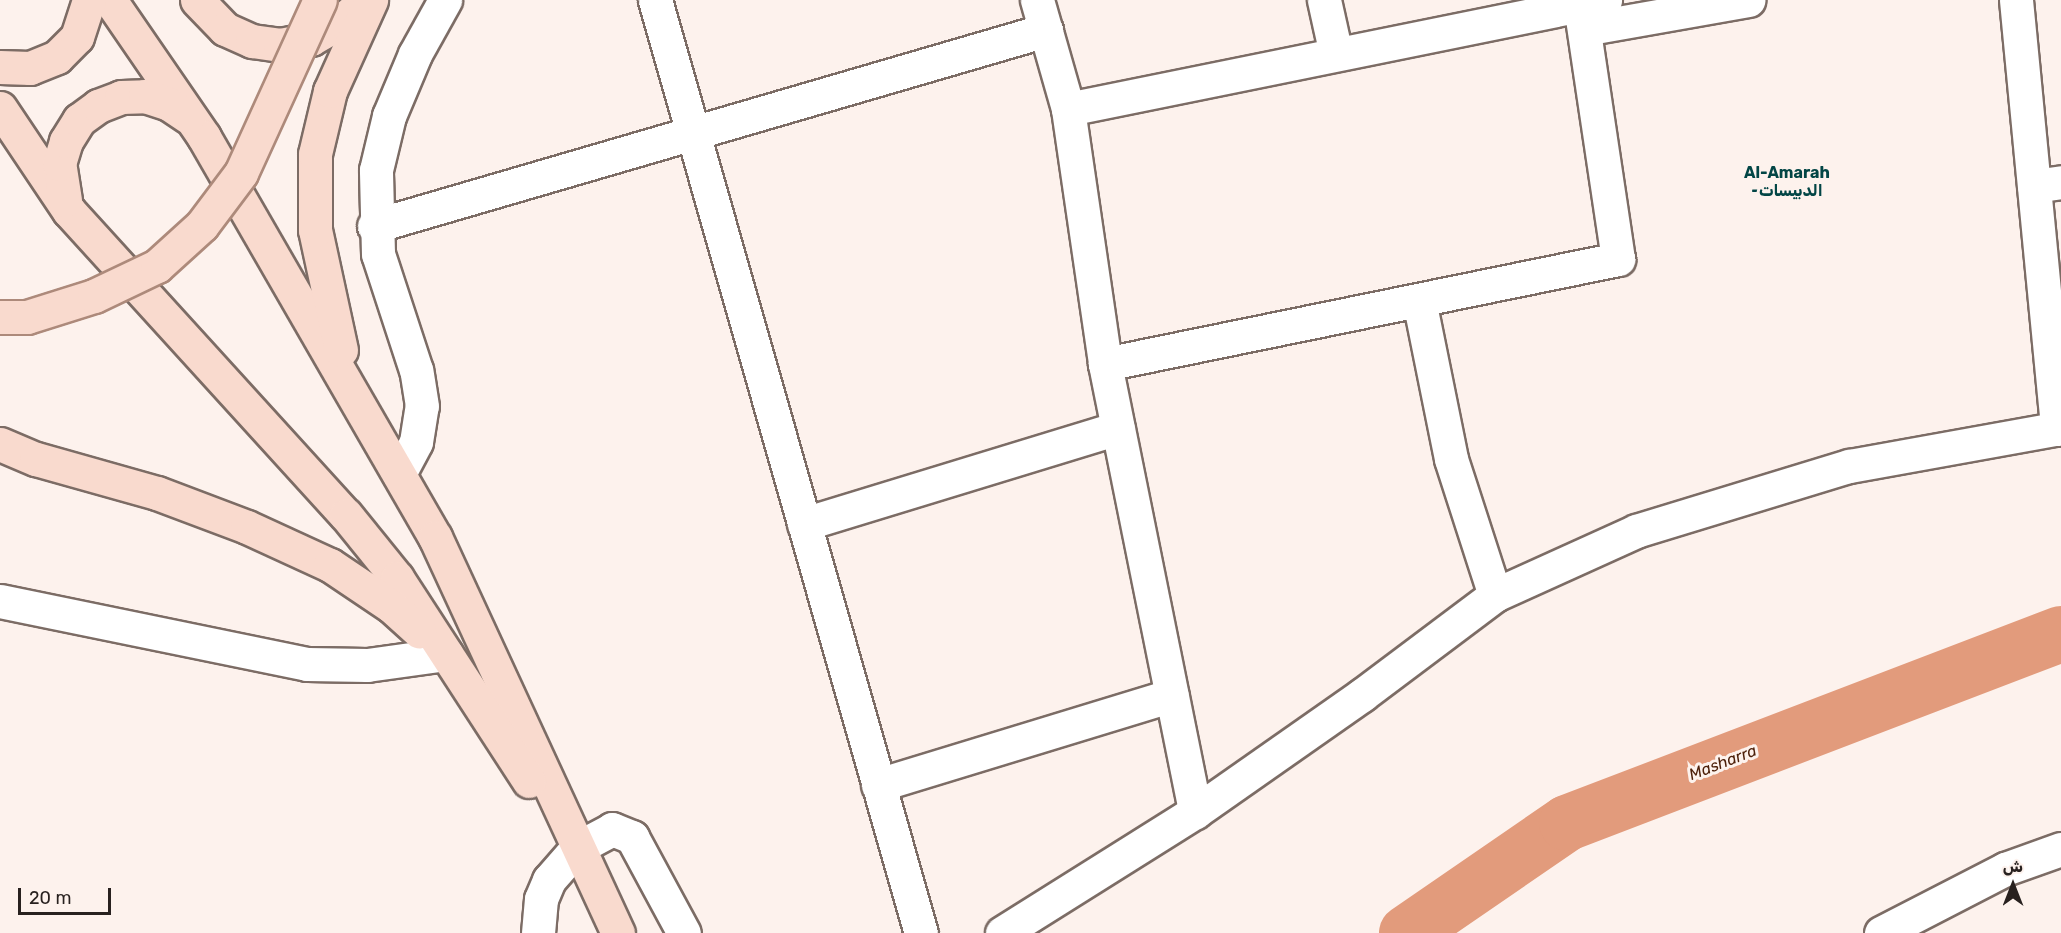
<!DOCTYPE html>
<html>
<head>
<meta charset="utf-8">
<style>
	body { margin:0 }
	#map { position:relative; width:2061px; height:933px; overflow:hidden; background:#fdf2ed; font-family:Rubik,Vazirmatn,sans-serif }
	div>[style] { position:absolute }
	.river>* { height:56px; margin:-28px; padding:0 28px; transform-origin:28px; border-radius:28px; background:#e29b7c }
	.roads { filter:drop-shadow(2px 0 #7c6c65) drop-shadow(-2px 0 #7c6c65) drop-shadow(0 2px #7c6c65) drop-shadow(0 -2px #7c6c65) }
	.minor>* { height:33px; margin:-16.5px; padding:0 16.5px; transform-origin:16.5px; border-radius:16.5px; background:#fff }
	.primary>* { height:33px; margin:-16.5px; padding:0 16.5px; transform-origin:16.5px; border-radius:16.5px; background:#f9dace }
	.bridges { filter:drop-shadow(2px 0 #ad8a7b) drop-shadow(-2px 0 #ad8a7b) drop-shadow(0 2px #ad8a7b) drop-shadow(0 -2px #ad8a7b) }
	.primary-bridge>* { height:33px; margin:-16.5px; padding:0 16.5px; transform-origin:16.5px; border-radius:16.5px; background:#f9dace }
	span { translate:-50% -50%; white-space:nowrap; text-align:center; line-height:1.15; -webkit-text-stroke:6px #fdf2ed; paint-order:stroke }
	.neighbourhood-label { font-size:16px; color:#024545; font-weight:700 }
	.water-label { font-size:16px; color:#4d200a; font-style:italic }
	.north { position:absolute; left:1983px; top:855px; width:60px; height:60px; -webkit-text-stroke:4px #fdf2ed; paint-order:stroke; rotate:0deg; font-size:16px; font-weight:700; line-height:24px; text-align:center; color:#28211f }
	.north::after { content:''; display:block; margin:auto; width:21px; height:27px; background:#28211f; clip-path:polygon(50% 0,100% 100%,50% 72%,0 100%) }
	.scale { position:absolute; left:18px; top:888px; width:93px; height:27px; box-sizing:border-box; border:3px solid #28211f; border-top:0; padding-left:8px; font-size:18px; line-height:21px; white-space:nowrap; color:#28211f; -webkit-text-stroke:4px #fdf2ed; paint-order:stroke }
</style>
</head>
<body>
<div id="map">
	<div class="river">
		<div style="left:1407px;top:933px;width:194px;rotate:-34.5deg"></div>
		<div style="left:1567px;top:823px;width:529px;rotate:-20.94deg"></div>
	</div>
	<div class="roads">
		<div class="minor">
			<div style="left:655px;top:0;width:970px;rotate:74.09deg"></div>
			<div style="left:1037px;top:0;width:113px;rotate:74.1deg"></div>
			<div style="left:1068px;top:109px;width:258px;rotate:81.7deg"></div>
			<div style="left:1105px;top:364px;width:457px;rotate:78.6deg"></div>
			<div style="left:1324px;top:0;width:55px;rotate:77.5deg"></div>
			<div style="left:2016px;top:0;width:431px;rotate:84.5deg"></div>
			<div style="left:1584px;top:29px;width:167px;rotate:-10deg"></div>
			<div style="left:1068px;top:109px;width:548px;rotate:-11.47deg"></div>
			<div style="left:2034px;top:186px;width:27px;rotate:-8deg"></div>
			<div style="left:374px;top:226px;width:700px;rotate:-16.26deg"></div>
			<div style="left:1419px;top:300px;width:162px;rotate:78.6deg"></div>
			<div style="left:1451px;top:459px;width:143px;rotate:72.1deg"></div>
			<div style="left:1105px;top:364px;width:524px;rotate:-11.57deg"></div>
			<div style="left:1618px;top:259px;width:257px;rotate:-98.5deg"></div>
			<div style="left:399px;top:474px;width:36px;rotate:-62deg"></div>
			<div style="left:416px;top:442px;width:36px;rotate:-81deg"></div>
			<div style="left:422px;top:406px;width:36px;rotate:-99deg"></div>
			<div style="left:416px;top:370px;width:122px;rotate:-108.1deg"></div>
			<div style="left:378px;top:254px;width:84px;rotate:-91.4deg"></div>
			<div style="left:376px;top:170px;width:56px;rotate:-76.5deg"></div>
			<div style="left:389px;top:116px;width:67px;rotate:-67.2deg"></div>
			<div style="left:415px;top:54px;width:62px;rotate:-60.9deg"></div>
			<div style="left:804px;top:524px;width:328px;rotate:-17deg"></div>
			<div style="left:0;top:601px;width:313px;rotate:11.6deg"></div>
			<div style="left:307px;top:664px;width:60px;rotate:1deg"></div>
			<div style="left:367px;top:665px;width:80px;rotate:-7.9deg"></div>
			<div style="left:878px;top:785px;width:307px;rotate:-17deg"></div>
			<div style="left:538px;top:933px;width:34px;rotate:-85deg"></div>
			<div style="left:541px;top:899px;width:21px;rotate:-67deg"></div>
			<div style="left:549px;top:880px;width:43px;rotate:-48.8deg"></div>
			<div style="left:577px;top:848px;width:40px;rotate:-28deg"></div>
			<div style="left:612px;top:829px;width:22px;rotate:22deg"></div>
			<div style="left:632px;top:837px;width:109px;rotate:61.6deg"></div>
			<div style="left:1002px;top:933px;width:228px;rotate:-32.1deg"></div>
			<div style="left:1195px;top:812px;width:204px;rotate:-35deg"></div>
			<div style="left:1362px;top:695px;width:166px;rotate:-36.9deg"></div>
			<div style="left:1495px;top:595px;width:155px;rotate:-24.4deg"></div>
			<div style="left:1636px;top:531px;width:223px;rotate:-17deg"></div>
			<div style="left:1849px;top:466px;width:215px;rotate:-10.2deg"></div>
			<div style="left:1881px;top:933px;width:140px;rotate:-27.3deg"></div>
			<div style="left:2005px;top:869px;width:59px;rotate:-19.7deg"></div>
		</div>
		<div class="primary">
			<div style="left:110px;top:0;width:166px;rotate:55.5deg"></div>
			<div style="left:204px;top:137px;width:462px;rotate:60deg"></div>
			<div style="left:435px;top:537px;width:436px;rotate:65.2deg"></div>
			<div style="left:197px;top:0;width:40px;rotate:46deg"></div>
			<div style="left:225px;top:29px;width:30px;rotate:24deg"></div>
			<div style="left:252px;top:41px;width:28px;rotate:8deg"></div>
			<div style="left:280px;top:45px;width:32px;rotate:-11deg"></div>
			<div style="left:311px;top:39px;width:36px;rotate:-30deg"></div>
			<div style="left:342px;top:21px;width:31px;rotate:-42deg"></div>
			<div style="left:0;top:67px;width:30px;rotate:2deg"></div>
			<div style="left:30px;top:68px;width:29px;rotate:-22deg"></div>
			<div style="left:57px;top:57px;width:28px;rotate:-45deg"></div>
			<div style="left:77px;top:37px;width:39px;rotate:-72deg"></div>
			<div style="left:0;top:108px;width:124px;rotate:56.2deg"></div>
			<div style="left:69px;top:211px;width:411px;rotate:47.7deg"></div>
			<div style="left:346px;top:515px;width:81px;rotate:51deg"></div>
			<div style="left:397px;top:578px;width:242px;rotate:57deg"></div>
			<div style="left:65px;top:200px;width:36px;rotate:-99deg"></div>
			<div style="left:59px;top:164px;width:24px;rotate:-73deg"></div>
			<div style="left:66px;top:141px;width:25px;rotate:-58deg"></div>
			<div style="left:79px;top:120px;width:24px;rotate:-36deg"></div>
			<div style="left:98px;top:106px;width:25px;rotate:-21deg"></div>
			<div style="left:121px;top:97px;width:24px;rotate:-2deg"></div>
			<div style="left:145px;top:96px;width:25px;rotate:18deg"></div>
			<div style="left:169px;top:104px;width:23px;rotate:34deg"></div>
			<div style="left:341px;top:350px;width:123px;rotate:-102.2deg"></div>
			<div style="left:315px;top:230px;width:76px;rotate:-90deg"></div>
			<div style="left:315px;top:154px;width:65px;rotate:-76.6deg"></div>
			<div style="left:330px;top:91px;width:100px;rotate:-65.7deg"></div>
			<div style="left:0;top:444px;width:39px;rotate:23deg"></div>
			<div style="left:36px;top:459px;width:126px;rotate:15.7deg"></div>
			<div style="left:157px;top:493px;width:96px;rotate:20.7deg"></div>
			<div style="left:247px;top:527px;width:91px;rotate:24.6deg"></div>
			<div style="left:330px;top:565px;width:73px;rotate:33.9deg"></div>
			<div style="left:391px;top:606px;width:38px;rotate:42deg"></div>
		</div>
	</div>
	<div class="bridges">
		<div class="primary-bridge">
			<div style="left:0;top:317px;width:27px"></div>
			<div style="left:27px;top:317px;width:70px;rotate:-17.4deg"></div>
			<div style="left:94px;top:296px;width:70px;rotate:-25.5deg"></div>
			<div style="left:157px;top:266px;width:61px;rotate:-42.3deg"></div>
			<div style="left:202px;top:225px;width:65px;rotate:-53.1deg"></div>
			<div style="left:241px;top:173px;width:190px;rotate:-65.5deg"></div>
		</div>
	</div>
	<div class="neighbourhood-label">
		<span style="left:1787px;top:182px">Al-Amarah<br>-الدبيسات</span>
	</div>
	<div class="water-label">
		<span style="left:1723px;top:763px;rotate:-21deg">Masharra</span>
	</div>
	<div class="north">ش</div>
	<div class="scale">20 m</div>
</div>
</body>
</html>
